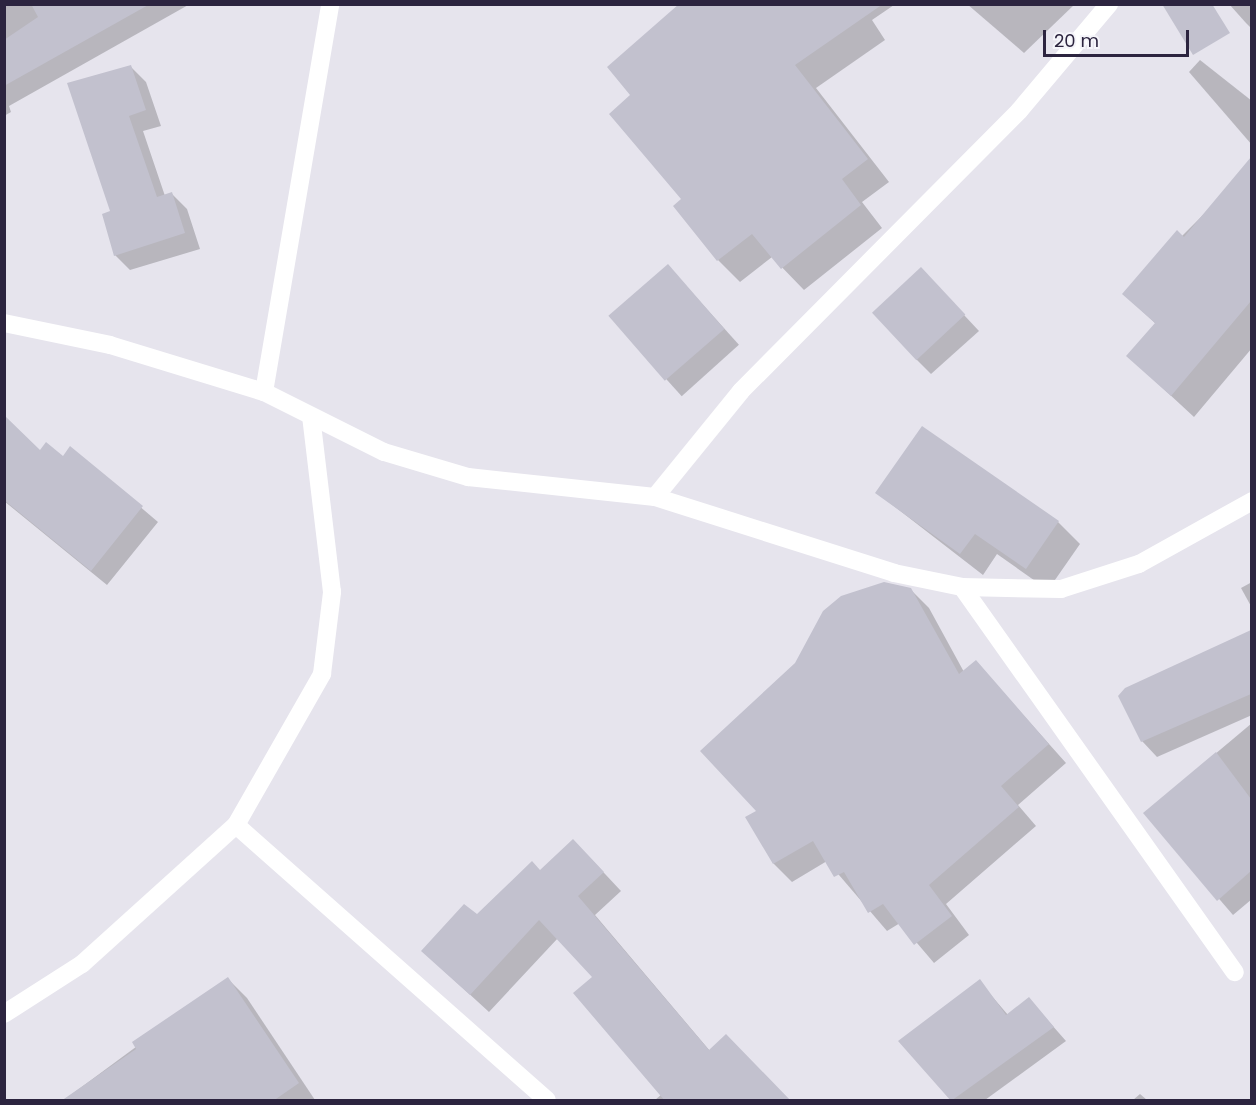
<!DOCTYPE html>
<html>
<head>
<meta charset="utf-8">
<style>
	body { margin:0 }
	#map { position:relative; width:1256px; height:1105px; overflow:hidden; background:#e6e4ed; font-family:Poppins,sans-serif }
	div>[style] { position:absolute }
	.shadow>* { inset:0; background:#0003; transform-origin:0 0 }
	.building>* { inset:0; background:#c2c1ce; transform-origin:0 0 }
	.street>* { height:18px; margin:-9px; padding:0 9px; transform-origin:9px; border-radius:9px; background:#fff }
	span { translate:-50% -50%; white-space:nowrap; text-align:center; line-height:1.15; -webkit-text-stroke:4.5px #f5f5fa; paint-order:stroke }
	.frame { position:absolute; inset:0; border:6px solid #2c243f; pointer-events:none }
	.scale { position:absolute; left:1043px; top:30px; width:146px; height:27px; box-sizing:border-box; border:3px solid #2c243f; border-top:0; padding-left:8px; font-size:18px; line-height:21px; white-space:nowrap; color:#2c243f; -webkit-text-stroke:4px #f5f5fa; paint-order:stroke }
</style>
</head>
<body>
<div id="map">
	<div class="shadow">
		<div style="clip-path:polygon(4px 4px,190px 4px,9px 106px,11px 112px,4px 116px)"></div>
		<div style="clip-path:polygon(709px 4px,894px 5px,872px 20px,885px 40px,816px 88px,889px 182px,862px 202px,882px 228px,804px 290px,772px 257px,740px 282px,718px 260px,675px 206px,683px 199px,632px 95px)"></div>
		<div style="clip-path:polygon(967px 4px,1075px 4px,1024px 53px)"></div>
		<div style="clip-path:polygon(1229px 4px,1252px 4px,1252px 29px,1246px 23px)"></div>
		<div style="clip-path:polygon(1200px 60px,1252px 101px,1252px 145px,1189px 72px)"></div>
		<div style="clip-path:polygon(131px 67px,146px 82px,161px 126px,143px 131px,165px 196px,172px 194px,187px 209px,200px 249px,130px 270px,115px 255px,112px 212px)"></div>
		<div style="clip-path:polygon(1213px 205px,1252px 238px,1252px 348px,1194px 417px,1128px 356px,1156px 324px,1124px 294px)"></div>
		<div style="left:668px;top:266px;width:106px;height:77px;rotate:48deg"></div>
		<div style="clip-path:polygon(921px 269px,979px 331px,931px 374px,916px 359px)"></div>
		<div style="clip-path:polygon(4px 421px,40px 452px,63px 458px,71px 448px,158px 522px,107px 585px,4px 501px)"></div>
		<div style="clip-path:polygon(877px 493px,1058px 522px,1080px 544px,1048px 590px,997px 554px,983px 575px)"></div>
		<div style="clip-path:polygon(1252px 582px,1252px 608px,1241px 588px)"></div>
		<div style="clip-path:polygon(910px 589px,929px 608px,964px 672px,976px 662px,1066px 763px,1018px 805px,1036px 826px,946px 904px,969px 935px,934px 963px,900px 923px,887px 931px,827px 861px,792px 882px,774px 864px,747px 818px,758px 811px)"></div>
		<div style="clip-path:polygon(1252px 632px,1252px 715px,1157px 757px,1142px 741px,1120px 697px)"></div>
		<div style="clip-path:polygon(1252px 723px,1252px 899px,1233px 915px,1145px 813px)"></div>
		<div style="clip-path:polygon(591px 859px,621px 891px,595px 915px,710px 1051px,789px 1100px,655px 1100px,662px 1094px,594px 977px,558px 938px,489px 1012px,442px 969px,477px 916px,540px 872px)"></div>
		<div style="clip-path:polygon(228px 979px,247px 998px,315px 1100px,64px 1100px)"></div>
		<div style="clip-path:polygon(979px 981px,1008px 1015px,1029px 999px,1066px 1041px,985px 1100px,953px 1100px,900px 1041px)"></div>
		<div style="clip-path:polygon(1140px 1094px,1147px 1100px,1133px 1100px)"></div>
	</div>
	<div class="building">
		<div style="clip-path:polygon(31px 4px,150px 4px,4px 86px,4px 40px,38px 17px)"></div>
		<div style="clip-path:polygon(679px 4px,883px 4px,795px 65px,868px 159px,842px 179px,861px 205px,781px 269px,752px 234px,717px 261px,673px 206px,681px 199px,609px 114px,630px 95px,607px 67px)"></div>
		<div style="clip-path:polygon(1162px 4px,1212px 4px,1230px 33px,1193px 55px)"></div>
		<div style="clip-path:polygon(131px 65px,146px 110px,129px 116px,157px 197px,172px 192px,185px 233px,114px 256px,102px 214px,110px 211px,67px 83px)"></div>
		<div style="clip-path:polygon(1251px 157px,1251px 301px,1171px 396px,1126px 356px,1155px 323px,1122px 294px,1177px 230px,1184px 237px)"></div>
		<div style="left:668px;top:264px;width:86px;height:79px;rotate:49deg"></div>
		<div style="left:921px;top:267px;width:65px;height:67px;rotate:47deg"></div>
		<div style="clip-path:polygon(4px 415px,40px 450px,46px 442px,63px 456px,70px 446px,143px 506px,91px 571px,4px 500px)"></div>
		<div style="clip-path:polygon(922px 426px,1059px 521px,1026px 569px,975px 534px,960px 554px,875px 493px)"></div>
		<div style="clip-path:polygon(884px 582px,911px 588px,959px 674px,976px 660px,1049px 744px,1001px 786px,1019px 807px,929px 885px,952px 916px,914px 945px,883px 904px,868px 913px,844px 872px,834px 877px,813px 841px,773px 864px,745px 817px,756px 811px,700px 751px,795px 663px,823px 611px,841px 596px)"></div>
		<div style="clip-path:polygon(1251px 630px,1251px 694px,1141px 742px,1118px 696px,1125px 688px)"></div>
		<div style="clip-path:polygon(1216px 752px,1251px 799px,1251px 871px,1217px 901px,1143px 813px)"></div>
		<div style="clip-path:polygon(573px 839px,604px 872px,578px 896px,709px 1050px,726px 1034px,791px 1101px,665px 1101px,573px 993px,592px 977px,539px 920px,470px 995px,421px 951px,464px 904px,477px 914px,532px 861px,540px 870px)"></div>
		<div style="clip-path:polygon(228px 977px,299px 1083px,273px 1101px,61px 1101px,136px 1049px,132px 1042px)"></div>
		<div style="clip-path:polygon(980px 979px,1006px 1015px,1029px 997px,1054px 1027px,951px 1101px,898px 1041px)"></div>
	</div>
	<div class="street">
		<div style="left:4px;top:323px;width:108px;rotate:11.7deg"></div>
		<div style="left:110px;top:345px;width:161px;rotate:17deg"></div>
		<div style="left:264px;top:392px;width:134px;rotate:26.6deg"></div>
		<div style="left:384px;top:452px;width:88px;rotate:16.6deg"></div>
		<div style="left:468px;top:477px;width:188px;rotate:6.1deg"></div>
		<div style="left:655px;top:497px;width:251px;rotate:17.6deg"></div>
		<div style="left:894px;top:573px;width:69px;rotate:11.6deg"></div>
		<div style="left:962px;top:587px;width:99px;rotate:1.2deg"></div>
		<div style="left:1061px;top:589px;width:82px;rotate:-17.8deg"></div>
		<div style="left:1139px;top:564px;width:129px;rotate:-29.1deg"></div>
		<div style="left:264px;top:392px;width:394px;rotate:-80.3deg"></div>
		<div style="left:655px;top:497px;width:136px;rotate:-50.9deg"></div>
		<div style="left:741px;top:391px;width:395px;rotate:-45.2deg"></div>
		<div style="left:1019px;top:111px;width:140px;rotate:-49.9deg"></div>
		<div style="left:962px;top:587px;width:472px;rotate:54.7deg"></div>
		<div style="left:236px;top:825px;width:415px;rotate:41.5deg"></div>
		<div style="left:4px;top:1014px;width:93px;rotate:-32.7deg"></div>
		<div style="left:82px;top:964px;width:207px;rotate:-42.1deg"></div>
		<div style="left:236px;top:825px;width:174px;rotate:-60.3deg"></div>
		<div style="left:322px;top:674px;width:83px;rotate:-83deg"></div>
		<div style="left:332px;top:592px;width:176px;rotate:-96.8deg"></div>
	</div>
	<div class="frame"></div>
	<div class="scale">20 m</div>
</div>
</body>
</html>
